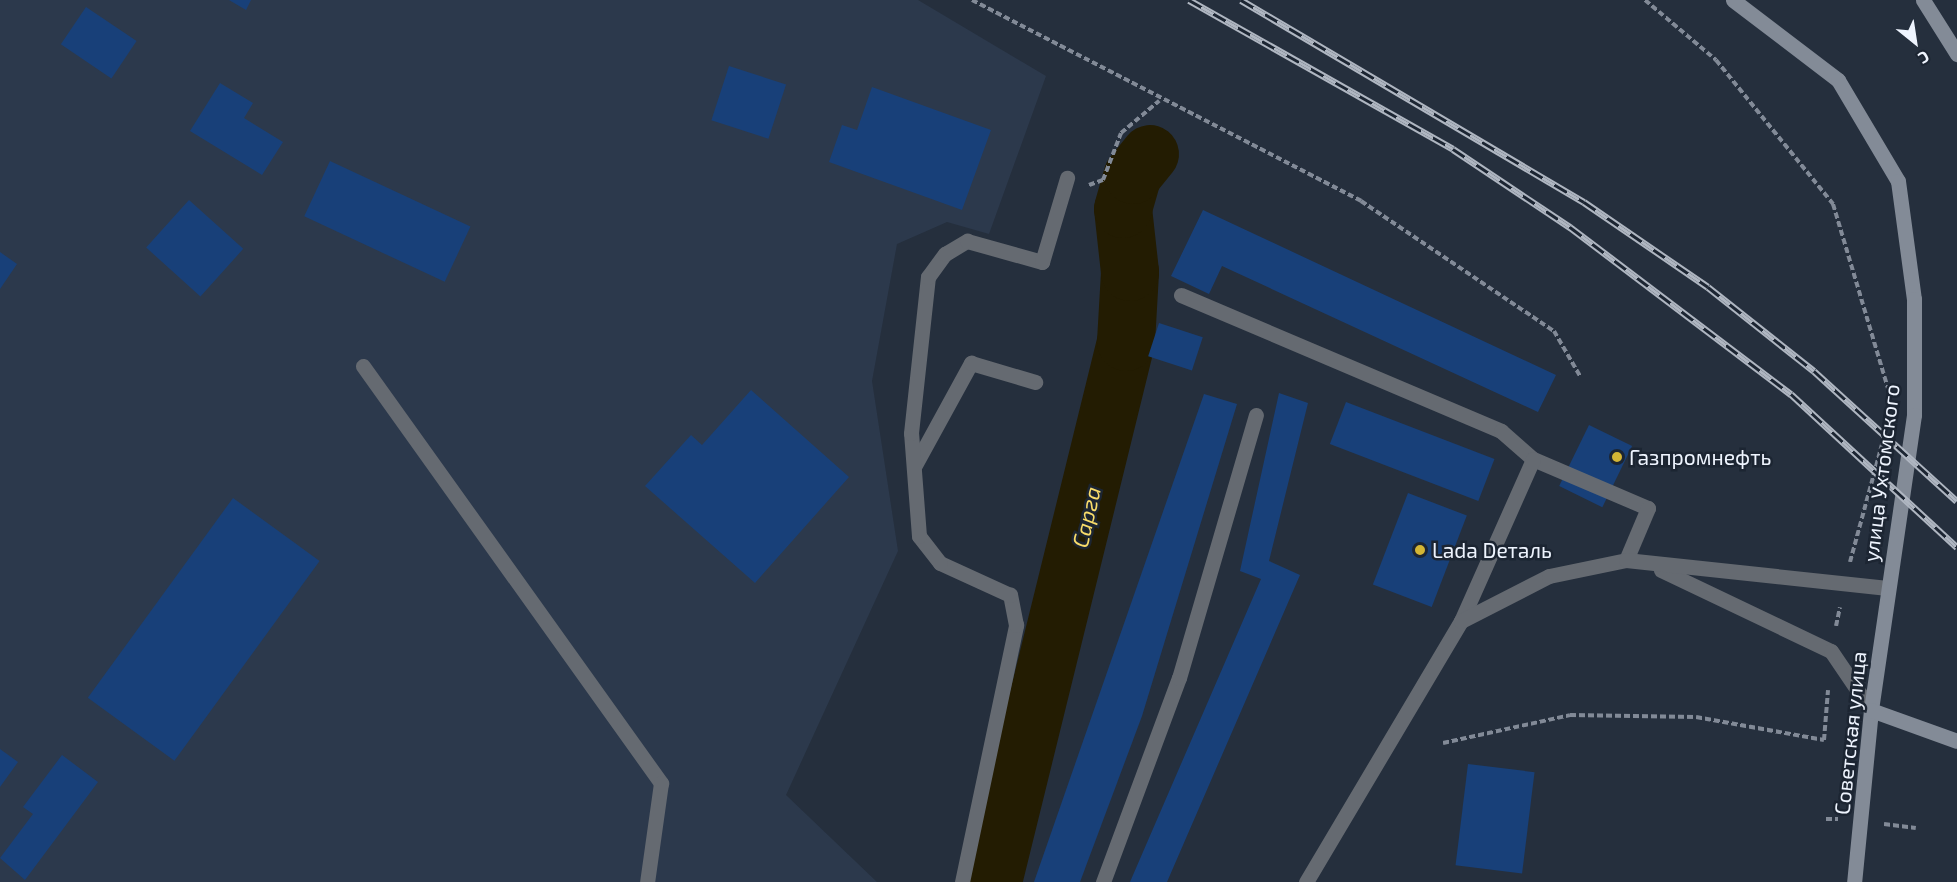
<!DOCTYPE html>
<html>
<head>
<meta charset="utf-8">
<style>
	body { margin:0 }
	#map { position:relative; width:1957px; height:882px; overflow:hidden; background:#252f3d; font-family:"Exo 2",sans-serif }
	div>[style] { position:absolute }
	.built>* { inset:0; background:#2c394c }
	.river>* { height:58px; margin:-29px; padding:0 29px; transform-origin:29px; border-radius:29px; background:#231c02 }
	.building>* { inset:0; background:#184079; transform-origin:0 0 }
	.path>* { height:4px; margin-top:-2px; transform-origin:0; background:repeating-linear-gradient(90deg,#828a97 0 6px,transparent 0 9px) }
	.service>* { height:15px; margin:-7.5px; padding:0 7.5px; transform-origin:7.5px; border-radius:7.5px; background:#656a71 }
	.tertiary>* { height:15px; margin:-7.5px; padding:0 7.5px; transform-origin:7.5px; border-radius:7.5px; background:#656a71 }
	.secondary>* { height:15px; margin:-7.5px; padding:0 7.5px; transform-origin:7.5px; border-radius:7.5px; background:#838b97 }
	.rail>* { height:7px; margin-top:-3.5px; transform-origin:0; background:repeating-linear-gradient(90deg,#1c2532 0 14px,#afb6c1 0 28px); box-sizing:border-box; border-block:2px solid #afb6c1 }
	.dots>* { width:16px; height:16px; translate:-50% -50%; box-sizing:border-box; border:3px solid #1c2532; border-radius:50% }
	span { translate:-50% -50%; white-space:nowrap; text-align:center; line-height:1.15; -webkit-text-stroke:5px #1c2532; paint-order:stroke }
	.poi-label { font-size:21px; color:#eef4fe }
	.left { translate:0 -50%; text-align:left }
	.street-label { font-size:21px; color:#eef4fe }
	.water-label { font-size:22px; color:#f9dc6a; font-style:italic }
	.north { position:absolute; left:1885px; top:12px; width:60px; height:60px; -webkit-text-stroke:4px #1c2532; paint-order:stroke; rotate:150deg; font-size:16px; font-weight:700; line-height:24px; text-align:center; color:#eef4fe }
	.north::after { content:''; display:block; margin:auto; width:21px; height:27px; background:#eef4fe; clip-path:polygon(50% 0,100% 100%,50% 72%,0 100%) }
</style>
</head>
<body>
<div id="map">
	<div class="built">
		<div style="clip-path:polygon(0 0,918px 0,1046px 76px,989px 234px,947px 222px,897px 244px,872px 381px,898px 551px,786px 795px,877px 882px,0 882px)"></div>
	</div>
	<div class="river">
		<div style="left:993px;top:882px;width:556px;rotate:-76.16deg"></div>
		<div style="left:1126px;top:342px;width:70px;rotate:-86.7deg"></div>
		<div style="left:1130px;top:272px;width:63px;rotate:-96.3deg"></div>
		<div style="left:1123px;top:209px;width:35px;rotate:-74deg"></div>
		<div style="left:1133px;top:175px;width:27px;rotate:-51deg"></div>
	</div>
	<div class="building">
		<div style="clip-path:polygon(229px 0,251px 0,246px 10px)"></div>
		<div style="left:86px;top:7px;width:61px;height:45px;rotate:34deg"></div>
		<div style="left:729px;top:66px;width:60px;height:57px;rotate:18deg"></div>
		<div style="clip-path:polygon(220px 83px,253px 103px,244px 118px,283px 142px,262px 175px,190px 131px)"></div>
		<div style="clip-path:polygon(872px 87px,991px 130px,962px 210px,829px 162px,842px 125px,857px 130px)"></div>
		<div style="left:330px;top:161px;width:155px;height:61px;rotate:25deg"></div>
		<div style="left:189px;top:200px;width:73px;height:64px;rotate:42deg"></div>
		<div style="clip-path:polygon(1203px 210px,1556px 375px,1538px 412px,1222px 266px,1209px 294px,1171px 276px)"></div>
		<div style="clip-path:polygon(0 252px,17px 264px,0 289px)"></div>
		<div style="left:1159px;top:323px;width:46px;height:35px;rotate:18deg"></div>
		<div style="clip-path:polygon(751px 390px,849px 477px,755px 583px,645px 486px,691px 435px,702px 445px)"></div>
		<div style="clip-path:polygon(1279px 393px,1308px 403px,1269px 561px,1300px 575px,1167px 882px,1130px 882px,1261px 579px,1240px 571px)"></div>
		<div style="clip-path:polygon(1204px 394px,1237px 404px,1142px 716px,1080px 882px,1034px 882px)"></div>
		<div style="left:1346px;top:402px;width:159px;height:45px;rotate:21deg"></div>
		<div style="left:1589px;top:425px;width:48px;height:68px;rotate:26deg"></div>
		<div style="left:1408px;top:493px;width:63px;height:98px;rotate:21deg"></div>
		<div style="left:233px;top:498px;width:107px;height:247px;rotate:36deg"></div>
		<div style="clip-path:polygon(0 749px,18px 762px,0 787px)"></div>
		<div style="clip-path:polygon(62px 755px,98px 782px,25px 880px,0 858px,33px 814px,23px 807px)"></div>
		<div style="left:1468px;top:764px;width:67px;height:102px;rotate:7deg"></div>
	</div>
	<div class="path">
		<div style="left:972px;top:0;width:438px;rotate:27.3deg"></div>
		<div style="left:1361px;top:201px;width:233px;rotate:34deg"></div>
		<div style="left:1554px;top:331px;width:52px;rotate:60deg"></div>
		<div style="left:1645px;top:0;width:93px;rotate:40.2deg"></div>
		<div style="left:1716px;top:60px;width:186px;rotate:50.9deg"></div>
		<div style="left:1833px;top:204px;width:192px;rotate:73.4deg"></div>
		<div style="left:1089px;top:185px;width:15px;rotate:-20deg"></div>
		<div style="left:1103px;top:180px;width:50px;rotate:-69deg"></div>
		<div style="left:1121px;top:133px;width:50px;rotate:-40.1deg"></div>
		<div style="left:1850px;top:562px;width:134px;rotate:-74.8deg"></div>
		<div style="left:1836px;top:626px;width:19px;rotate:-78deg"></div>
		<div style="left:1443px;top:743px;width:130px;rotate:-12.4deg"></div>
		<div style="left:1570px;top:715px;width:126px;rotate:0.9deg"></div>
		<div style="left:1696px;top:717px;width:130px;rotate:10.2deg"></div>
		<div style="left:1824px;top:740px;width:50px;rotate:-85.4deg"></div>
		<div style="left:1826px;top:819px;width:12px"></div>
		<div style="left:1884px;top:824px;width:32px;rotate:7deg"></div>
	</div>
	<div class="service">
		<div style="left:1181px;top:295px;width:348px;rotate:23deg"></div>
		<div style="left:1501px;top:431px;width:43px;rotate:41.2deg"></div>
		<div style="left:1533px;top:459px;width:125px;rotate:23.1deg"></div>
		<div style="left:1648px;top:508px;width:56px;rotate:112.9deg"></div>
		<div style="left:363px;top:366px;width:513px;rotate:54.45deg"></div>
		<div style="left:661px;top:783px;width:100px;rotate:98deg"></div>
		<div style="left:914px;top:467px;width:119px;rotate:-61.3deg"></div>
		<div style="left:971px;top:363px;width:67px;rotate:16.5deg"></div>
		<div style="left:1461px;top:621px;width:177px;rotate:-66deg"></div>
		<div style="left:962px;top:882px;width:263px;rotate:-78.1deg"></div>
		<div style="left:1016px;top:625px;width:31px;rotate:-101deg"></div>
		<div style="left:1010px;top:595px;width:77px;rotate:-155.4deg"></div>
		<div style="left:940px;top:563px;width:34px;rotate:-128deg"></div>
		<div style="left:919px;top:536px;width:103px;rotate:-94.4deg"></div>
		<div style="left:911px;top:433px;width:157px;rotate:-83.8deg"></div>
		<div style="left:928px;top:277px;width:29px;rotate:-54deg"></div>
		<div style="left:945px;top:254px;width:26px;rotate:-31deg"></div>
		<div style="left:967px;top:241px;width:78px;rotate:15.6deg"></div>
		<div style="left:1042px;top:262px;width:88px;rotate:-73.4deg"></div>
		<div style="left:1103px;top:882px;width:218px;rotate:-69.6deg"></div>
		<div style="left:1179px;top:678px;width:274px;rotate:-73.7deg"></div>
	</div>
	<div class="tertiary">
		<div style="left:1661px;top:570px;width:188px;rotate:25.5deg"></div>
		<div style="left:1831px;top:651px;width:71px;rotate:55.9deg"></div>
		<div style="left:1306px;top:882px;width:304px;rotate:-59.3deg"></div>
		<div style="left:1461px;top:621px;width:99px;rotate:-27.1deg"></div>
		<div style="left:1549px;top:576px;width:79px;rotate:-11.7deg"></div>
		<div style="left:1626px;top:560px;width:263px;rotate:6.1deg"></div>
	</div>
	<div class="secondary">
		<div style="left:1733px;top:0;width:132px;rotate:37.3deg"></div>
		<div style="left:1838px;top:80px;width:117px;rotate:59.3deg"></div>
		<div style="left:1898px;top:181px;width:119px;rotate:82.3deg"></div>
		<div style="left:1914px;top:299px;width:116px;rotate:90deg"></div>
		<div style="left:1914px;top:415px;width:298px;rotate:98.3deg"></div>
		<div style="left:1871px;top:710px;width:173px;rotate:95.6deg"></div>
		<div style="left:1923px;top:0;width:64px;rotate:57.8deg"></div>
		<div style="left:1871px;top:710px;width:91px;rotate:19.8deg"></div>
	</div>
	<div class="rail">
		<div style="left:1189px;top:0;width:303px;rotate:29.4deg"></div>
		<div style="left:1453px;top:149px;width:141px;rotate:33.7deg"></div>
		<div style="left:1570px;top:227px;width:277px;rotate:37.1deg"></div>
		<div style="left:1791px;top:394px;width:226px;rotate:42.7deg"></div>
		<div style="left:1241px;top:0;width:398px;rotate:30.5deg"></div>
		<div style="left:1584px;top:202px;width:150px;rotate:34.4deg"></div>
		<div style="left:1708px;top:287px;width:135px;rotate:38.4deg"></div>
		<div style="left:1814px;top:371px;width:193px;rotate:42.3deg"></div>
	</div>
	<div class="dots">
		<div style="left:1617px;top:457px;background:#d4b635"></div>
		<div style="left:1420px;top:550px;background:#d4b635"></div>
	</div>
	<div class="poi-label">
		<span class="left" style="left:1629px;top:457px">Газпромнефть</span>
		<span class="left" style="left:1432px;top:550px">Lada Dеталь</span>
	</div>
	<div class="street-label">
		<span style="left:1881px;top:473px;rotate:-83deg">улица Ухтомского</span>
		<span style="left:1850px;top:733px;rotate:-84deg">Советская улица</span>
	</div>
	<div class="water-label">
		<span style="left:1086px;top:517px;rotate:-77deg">Сарга</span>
	</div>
	<div class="north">С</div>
</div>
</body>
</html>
